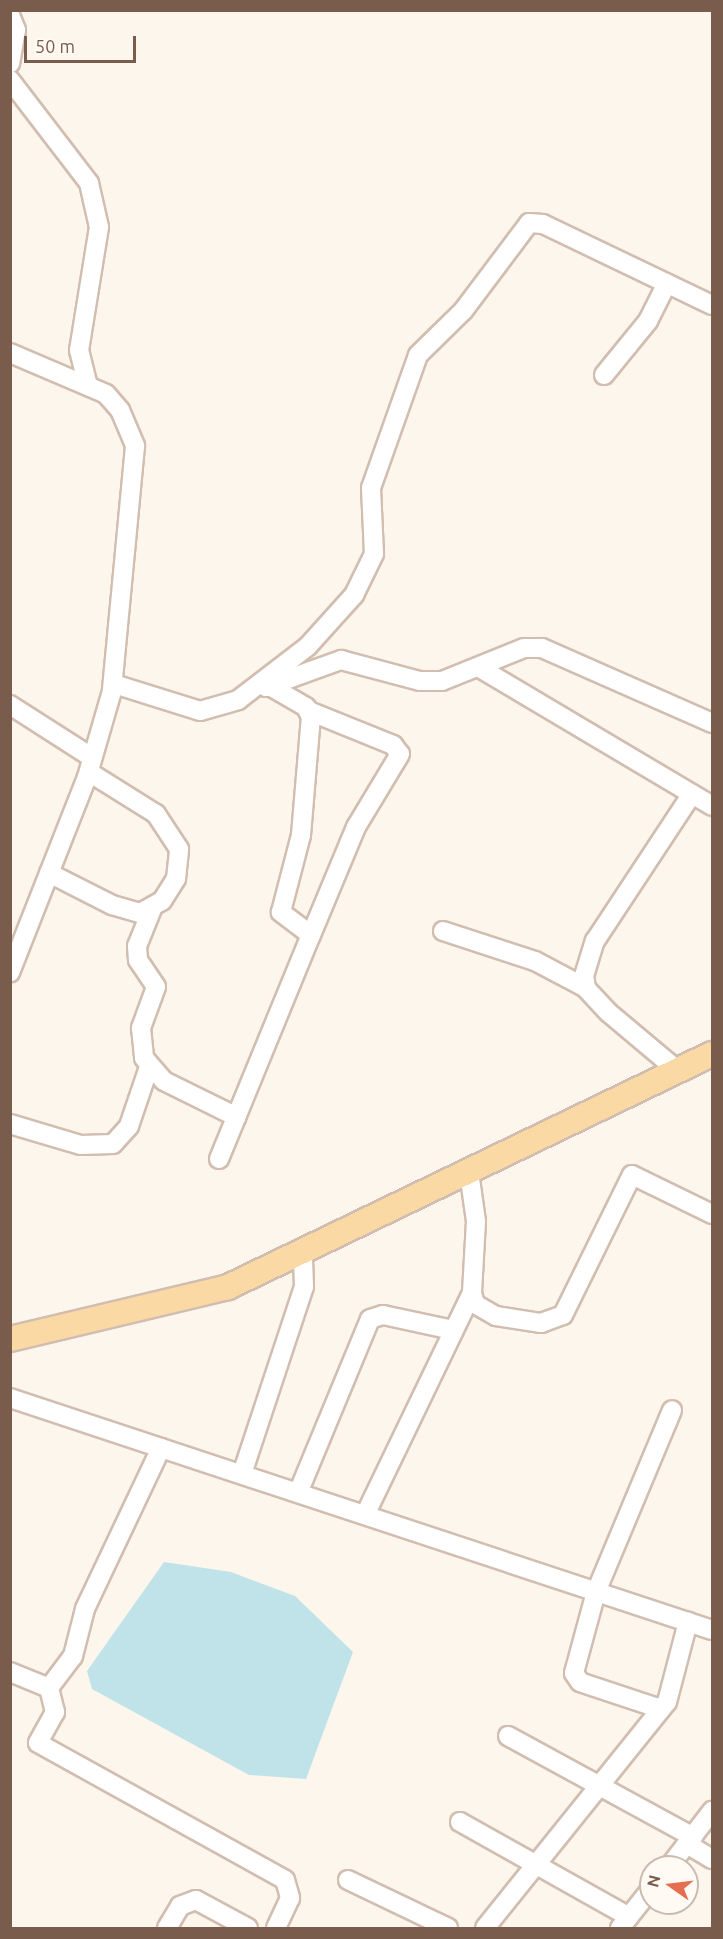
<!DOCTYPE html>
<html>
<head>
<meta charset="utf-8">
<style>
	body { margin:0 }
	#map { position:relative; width:723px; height:1939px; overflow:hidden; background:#fdf6ec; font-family:Ubuntu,sans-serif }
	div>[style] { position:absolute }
	.water>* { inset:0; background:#bfe3e8 }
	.roads { filter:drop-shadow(2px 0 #d1beb0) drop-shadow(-2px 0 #d1beb0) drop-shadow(0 2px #d1beb0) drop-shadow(0 -2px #d1beb0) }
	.minor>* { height:18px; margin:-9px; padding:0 9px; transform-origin:9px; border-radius:9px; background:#fff }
	.major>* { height:24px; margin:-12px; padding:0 12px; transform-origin:12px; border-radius:12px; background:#fbd9a5 }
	span { translate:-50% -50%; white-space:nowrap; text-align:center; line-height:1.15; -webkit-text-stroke:5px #fffaf3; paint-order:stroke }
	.frame { position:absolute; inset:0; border:12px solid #7a5c4d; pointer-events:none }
	.north { position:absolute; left:639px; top:1855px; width:60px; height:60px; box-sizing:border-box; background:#fffaf3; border:2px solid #cabbb1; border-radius:50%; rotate:284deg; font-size:16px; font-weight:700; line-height:24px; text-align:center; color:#7a5c4d }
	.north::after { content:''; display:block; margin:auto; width:21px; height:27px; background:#e76f51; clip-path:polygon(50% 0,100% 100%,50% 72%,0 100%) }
	.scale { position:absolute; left:24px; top:36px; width:112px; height:27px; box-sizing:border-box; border:3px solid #7a5c4d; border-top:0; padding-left:8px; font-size:18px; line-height:21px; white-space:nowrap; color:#7a5c4d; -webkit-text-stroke:4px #fffaf3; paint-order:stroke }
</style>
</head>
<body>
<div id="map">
	<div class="water">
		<div style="clip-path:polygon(164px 1562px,231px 1572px,295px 1596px,353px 1652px,306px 1779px,249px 1775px,92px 1689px,87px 1671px)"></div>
	</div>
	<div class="roads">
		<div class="minor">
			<div style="left:10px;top:15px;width:16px;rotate:68deg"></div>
			<div style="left:16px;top:30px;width:34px;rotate:100deg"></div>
			<div style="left:10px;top:80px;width:130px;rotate:52.5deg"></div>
			<div style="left:89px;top:183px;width:45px;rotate:77.2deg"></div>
			<div style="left:99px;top:227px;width:125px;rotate:99.2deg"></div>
			<div style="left:79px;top:350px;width:37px;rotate:76deg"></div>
			<div style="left:10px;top:353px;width:104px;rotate:23.1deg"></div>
			<div style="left:106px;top:394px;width:21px;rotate:49deg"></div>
			<div style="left:120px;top:410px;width:39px;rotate:67deg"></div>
			<div style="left:135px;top:446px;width:246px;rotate:95.4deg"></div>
			<div style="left:112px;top:691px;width:90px;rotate:106.2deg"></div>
			<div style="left:87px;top:777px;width:210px;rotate:111.5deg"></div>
			<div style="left:604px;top:375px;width:70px;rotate:-50.8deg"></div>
			<div style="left:648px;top:321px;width:42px;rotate:-63.4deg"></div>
			<div style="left:480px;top:668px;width:270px;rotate:30.7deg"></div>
			<div style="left:114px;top:684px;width:90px;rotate:17.4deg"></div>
			<div style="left:200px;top:711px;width:40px;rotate:-16deg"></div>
			<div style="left:238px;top:700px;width:88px;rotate:-37.6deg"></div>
			<div style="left:308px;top:646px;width:69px;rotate:-48deg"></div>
			<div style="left:354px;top:595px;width:46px;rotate:-64deg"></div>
			<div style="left:374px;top:554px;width:66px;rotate:-92.6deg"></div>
			<div style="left:371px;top:488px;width:141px;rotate:-70.5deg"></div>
			<div style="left:418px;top:355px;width:63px;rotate:-44.4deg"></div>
			<div style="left:463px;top:311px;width:110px;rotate:-53.1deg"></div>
			<div style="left:529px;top:223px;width:14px;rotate:4deg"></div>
			<div style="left:543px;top:224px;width:187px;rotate:25.6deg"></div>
			<div style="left:266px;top:687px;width:80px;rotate:-19.8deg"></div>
			<div style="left:341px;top:660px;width:82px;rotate:14.9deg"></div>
			<div style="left:420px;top:681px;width:22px"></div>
			<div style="left:442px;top:681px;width:88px;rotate:-21.9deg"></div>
			<div style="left:524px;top:648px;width:18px"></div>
			<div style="left:542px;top:648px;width:186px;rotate:23.8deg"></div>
			<div style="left:10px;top:705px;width:98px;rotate:32.6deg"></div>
			<div style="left:309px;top:711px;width:91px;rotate:22deg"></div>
			<div style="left:393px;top:745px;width:11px;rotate:52deg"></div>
			<div style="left:400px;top:754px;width:85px;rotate:121.1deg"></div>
			<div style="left:356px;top:827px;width:117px;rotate:112.6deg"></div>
			<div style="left:49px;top:873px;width:71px;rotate:26.9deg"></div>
			<div style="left:112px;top:905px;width:29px;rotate:16deg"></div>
			<div style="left:140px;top:913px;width:25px;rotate:-29deg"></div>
			<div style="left:162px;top:901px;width:26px;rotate:-58deg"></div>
			<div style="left:176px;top:879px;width:30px;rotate:-84deg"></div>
			<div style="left:179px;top:849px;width:42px;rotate:-123.3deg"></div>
			<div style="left:156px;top:814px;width:79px;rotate:-147.9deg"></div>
			<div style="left:152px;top:909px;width:40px;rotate:112deg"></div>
			<div style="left:137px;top:946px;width:14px;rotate:86deg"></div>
			<div style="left:138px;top:960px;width:32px;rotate:56deg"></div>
			<div style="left:156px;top:987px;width:44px;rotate:110.1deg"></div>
			<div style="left:141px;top:1028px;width:30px;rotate:84deg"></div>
			<div style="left:144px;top:1058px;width:30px;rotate:49deg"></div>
			<div style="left:164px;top:1081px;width:81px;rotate:26.3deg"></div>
			<div style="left:443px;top:931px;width:97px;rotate:18.1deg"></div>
			<div style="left:535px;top:961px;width:58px;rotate:27.9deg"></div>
			<div style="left:677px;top:1070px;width:90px;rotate:-140deg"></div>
			<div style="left:608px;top:1012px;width:33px;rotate:-133deg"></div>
			<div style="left:586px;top:988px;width:12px;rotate:-99deg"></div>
			<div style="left:584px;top:976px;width:37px;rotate:-73deg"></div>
			<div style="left:595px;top:941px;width:176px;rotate:-56.6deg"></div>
			<div style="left:10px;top:1124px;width:74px;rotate:16.5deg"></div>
			<div style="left:81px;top:1145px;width:32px;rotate:-2deg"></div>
			<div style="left:113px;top:1144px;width:24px;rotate:-48deg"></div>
			<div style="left:129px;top:1126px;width:62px;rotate:-71.3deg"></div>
			<div style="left:219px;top:1159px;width:242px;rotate:-67.7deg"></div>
			<div style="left:311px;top:935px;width:38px;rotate:-143deg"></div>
			<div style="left:281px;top:912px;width:80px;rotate:-75.4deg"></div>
			<div style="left:301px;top:835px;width:118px;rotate:-85.2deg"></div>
			<div style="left:311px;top:717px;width:11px;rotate:-117deg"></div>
			<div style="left:306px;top:707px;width:39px;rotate:-150deg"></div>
			<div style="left:469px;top:1172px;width:49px;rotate:81.9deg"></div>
			<div style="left:476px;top:1221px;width:72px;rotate:93.2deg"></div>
			<div style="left:472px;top:1293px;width:11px;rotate:75deg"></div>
			<div style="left:475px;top:1304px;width:24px;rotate:30deg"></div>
			<div style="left:496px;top:1316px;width:46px;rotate:8.8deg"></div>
			<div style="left:541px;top:1323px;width:23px;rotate:-20deg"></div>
			<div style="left:563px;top:1315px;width:156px;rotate:-63.8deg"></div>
			<div style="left:632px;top:1175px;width:89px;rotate:26deg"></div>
			<div style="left:10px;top:1398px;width:739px;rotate:18.29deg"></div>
			<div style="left:161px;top:1448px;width:178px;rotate:115.3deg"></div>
			<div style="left:85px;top:1609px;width:49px;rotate:104.3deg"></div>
			<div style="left:73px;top:1656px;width:40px;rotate:127deg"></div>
			<div style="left:49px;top:1688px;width:25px;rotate:76deg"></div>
			<div style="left:55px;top:1712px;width:35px;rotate:119deg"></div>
			<div style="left:38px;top:1743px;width:282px;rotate:29deg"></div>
			<div style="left:285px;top:1880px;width:19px;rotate:74deg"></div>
			<div style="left:290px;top:1898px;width:33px;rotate:115deg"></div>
			<div style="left:242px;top:1474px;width:197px;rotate:-71.7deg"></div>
			<div style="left:304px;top:1287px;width:35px;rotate:-92deg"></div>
			<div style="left:298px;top:1493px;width:188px;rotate:-67.5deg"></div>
			<div style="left:370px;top:1319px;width:14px;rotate:-17deg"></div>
			<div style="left:383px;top:1315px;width:72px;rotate:12.1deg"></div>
			<div style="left:365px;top:1515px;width:246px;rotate:-64.3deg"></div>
			<div style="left:10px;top:1672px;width:42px;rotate:22.3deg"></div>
			<div style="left:661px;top:1709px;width:85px;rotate:-161.6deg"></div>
			<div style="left:580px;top:1682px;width:11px;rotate:-124deg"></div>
			<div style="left:574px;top:1673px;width:84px;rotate:-74.8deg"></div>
			<div style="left:596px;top:1592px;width:197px;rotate:-67.3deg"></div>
			<div style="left:508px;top:1736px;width:211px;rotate:28.6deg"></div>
			<div style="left:460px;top:1822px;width:194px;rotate:29.3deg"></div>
			<div style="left:687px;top:1844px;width:29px;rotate:31deg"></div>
			<div style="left:669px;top:1867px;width:71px;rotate:-52.5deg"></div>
			<div style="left:348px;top:1880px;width:111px;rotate:25.6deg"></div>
			<div style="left:167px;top:1928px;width:26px;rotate:-59deg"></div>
			<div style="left:180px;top:1906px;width:17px;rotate:-21deg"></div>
			<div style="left:196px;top:1900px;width:59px;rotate:28.3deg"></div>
			<div style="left:485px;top:1928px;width:290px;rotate:-51.2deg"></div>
			<div style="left:667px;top:1702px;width:83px;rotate:-75.3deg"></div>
			<div style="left:620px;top:1928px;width:50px;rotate:-51.5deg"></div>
		</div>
		<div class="major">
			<div style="left:10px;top:1339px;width:224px;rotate:-13.4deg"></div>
			<div style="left:228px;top:1287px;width:537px;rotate:-25.71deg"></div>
		</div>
	</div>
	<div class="frame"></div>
	<div class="north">N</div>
	<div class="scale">50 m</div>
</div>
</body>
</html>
